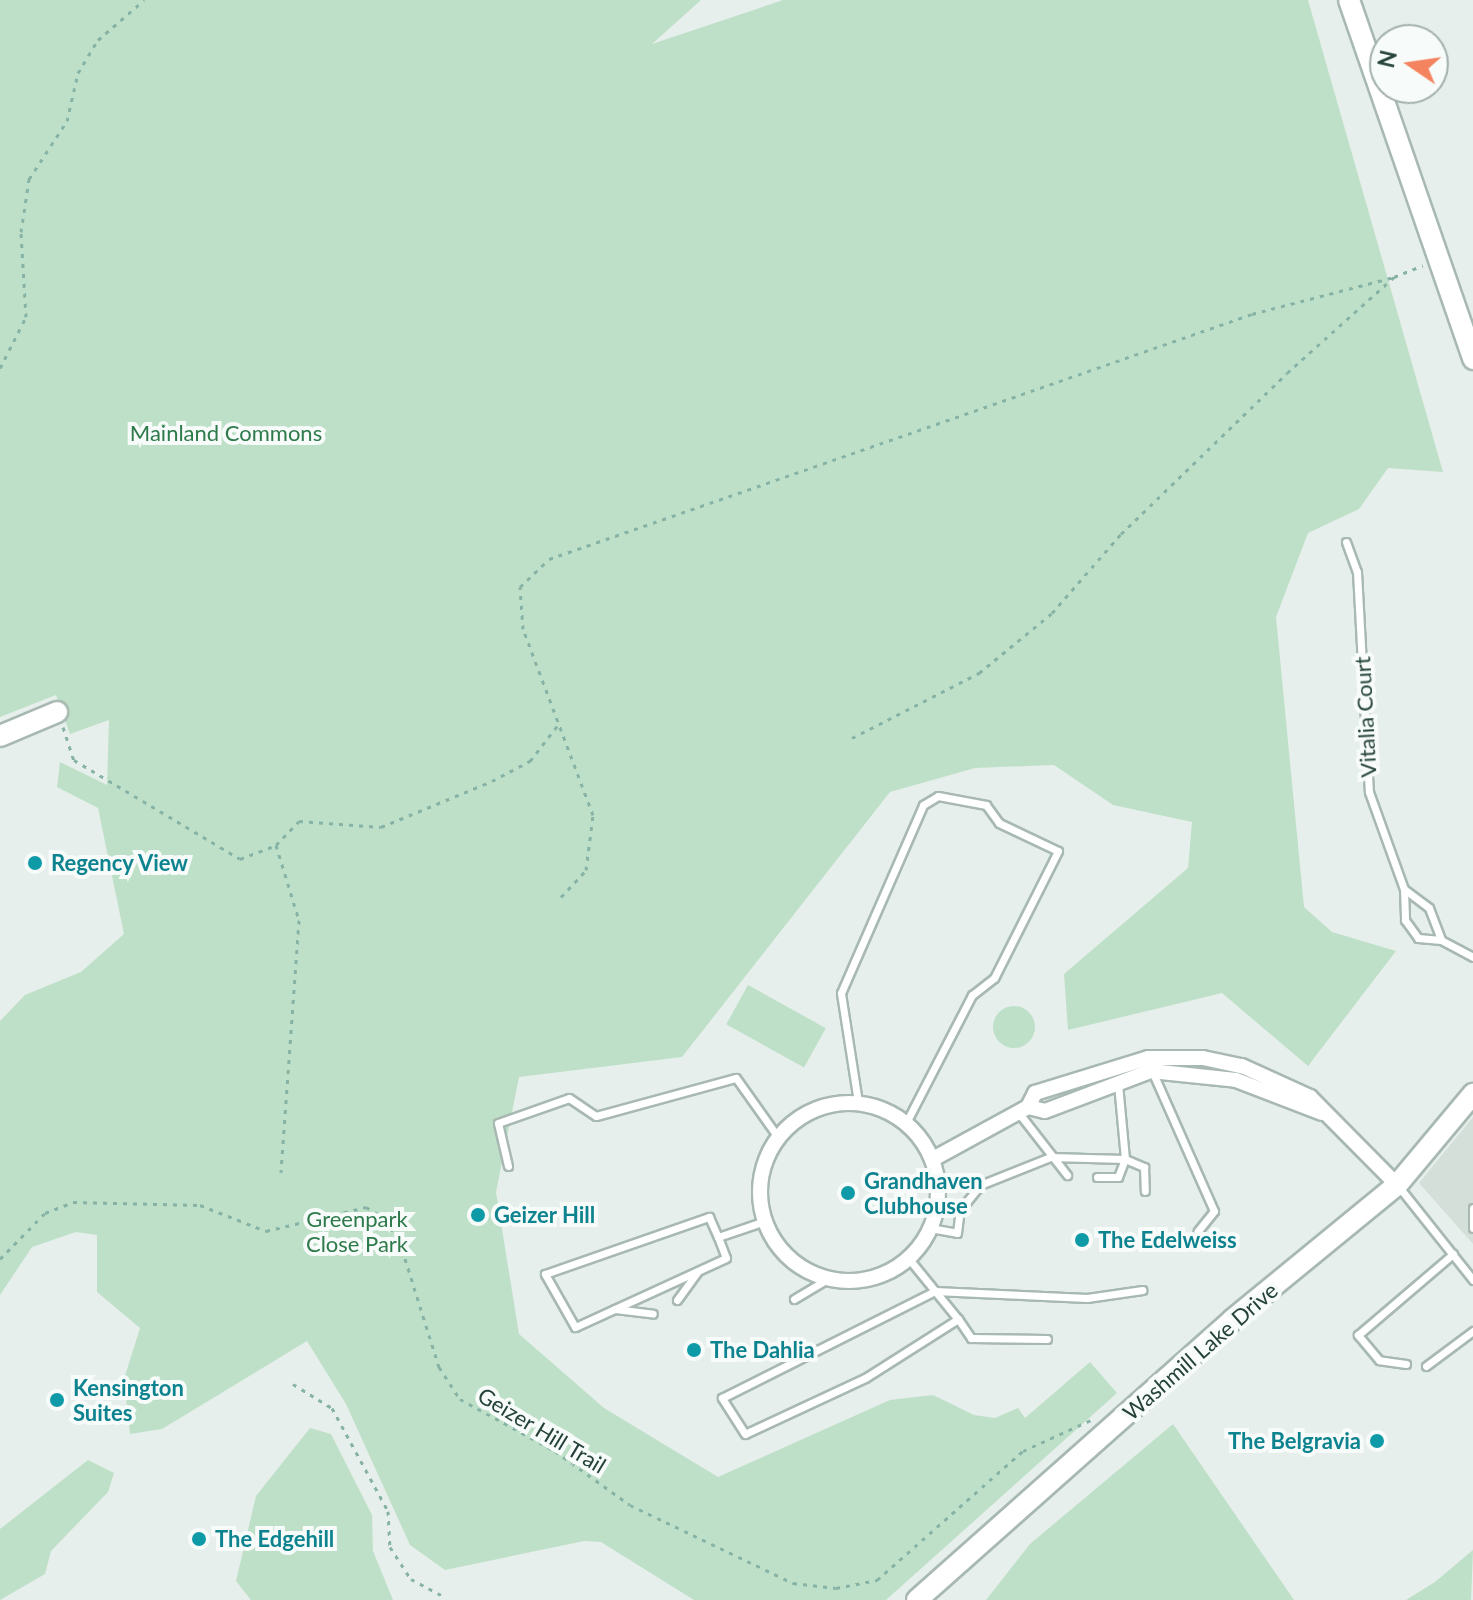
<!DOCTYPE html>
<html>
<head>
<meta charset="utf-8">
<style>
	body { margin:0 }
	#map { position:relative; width:1473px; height:1600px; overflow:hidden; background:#e6efeb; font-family:Lato,sans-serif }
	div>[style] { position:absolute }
	.built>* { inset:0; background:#d4dfda }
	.green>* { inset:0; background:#bfe0c8; transform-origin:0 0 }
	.round { border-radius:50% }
	.path>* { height:3px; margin-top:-1.5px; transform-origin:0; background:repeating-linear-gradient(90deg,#86b3a5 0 4px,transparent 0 10px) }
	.roads { filter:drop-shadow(2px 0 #a8b8b2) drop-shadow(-2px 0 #a8b8b2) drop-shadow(0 2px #a8b8b2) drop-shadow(0 -2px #a8b8b2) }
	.lane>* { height:7px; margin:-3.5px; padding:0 3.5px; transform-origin:3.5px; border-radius:3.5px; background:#fff }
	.street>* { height:14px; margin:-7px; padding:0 7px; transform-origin:7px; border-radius:7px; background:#fff }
	.street>.ring { margin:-7px; padding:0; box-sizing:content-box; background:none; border:14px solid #fff; border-radius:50% }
	.secondary>* { height:20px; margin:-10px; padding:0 10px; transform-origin:10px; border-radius:10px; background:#fff }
	.dots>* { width:22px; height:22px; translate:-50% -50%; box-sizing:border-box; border:4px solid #f7fbf9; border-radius:50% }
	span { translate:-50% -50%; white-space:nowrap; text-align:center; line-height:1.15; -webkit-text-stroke:8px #f7fbf9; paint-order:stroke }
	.park-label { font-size:22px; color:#2d7a4b }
	.street-label { font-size:22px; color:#24423a }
	.culture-label { font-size:22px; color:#0d838f; font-weight:700 }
	.left { translate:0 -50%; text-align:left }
	.right { translate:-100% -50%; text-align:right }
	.north { position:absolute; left:1369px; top:24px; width:80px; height:80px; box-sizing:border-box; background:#f7fbf9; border:2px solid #a3b1ad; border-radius:50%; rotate:283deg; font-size:22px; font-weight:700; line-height:32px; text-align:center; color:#24423a }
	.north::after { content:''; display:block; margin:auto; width:28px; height:36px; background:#f4845f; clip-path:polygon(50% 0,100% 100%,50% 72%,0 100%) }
</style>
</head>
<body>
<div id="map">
	<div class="built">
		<div style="clip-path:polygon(1473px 1117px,1473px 1244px,1419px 1183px)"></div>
	</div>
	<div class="green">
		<div style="clip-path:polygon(0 0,701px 0,652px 44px,783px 0,1308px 0,1443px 472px,1388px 468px,1359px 509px,1308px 533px,1276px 617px,1304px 907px,1332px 932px,1396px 951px,1308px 1066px,1222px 993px,1068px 1030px,1064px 974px,1188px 868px,1192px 822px,1113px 805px,1054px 765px,975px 768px,890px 792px,682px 1057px,519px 1077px,496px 1192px,519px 1334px,604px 1408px,718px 1477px,890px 1400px,933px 1395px,974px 1415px,995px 1418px,1018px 1408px,1025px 1418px,1090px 1362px,1117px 1393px,886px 1600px,694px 1600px,601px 1542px,584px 1541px,445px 1570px,410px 1545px,346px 1404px,307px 1341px,162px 1429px,130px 1434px,124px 1379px,140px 1328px,97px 1292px,97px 1235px,76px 1232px,32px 1247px,0 1295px,0 1021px,25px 995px,81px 972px,124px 934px,98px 808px,57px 787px,60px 762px,107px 785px,109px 720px,70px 734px,56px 695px,0 717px)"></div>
		<div style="left:748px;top:985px;width:89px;height:45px;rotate:29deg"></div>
		<div class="round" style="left:993px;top:1006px;width:42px;height:42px"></div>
		<div style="clip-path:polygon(1173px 1424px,1294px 1600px,986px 1600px,1030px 1544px)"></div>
		<div style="clip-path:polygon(310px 1428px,331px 1434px,372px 1515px,373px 1551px,393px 1600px,251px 1600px,236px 1581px,256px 1496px)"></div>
		<div style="clip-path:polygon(88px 1460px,114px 1473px,108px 1492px,51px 1551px,45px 1574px,0 1600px,0 1529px)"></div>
		<div style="clip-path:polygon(1473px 1550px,1471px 1600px,1406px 1600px,1435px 1582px)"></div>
	</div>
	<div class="path">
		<div style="left:0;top:368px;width:57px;rotate:-63deg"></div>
		<div style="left:26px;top:317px;width:85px;rotate:-93.4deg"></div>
		<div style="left:21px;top:232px;width:54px;rotate:-81.4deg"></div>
		<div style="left:29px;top:179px;width:69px;rotate:-56.8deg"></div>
		<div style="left:67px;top:121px;width:49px;rotate:-77.1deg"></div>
		<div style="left:78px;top:73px;width:39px;rotate:-59deg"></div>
		<div style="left:98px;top:40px;width:61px;rotate:-41deg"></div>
		<div style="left:63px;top:727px;width:35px;rotate:72deg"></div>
		<div style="left:74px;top:760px;width:193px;rotate:30.8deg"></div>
		<div style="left:240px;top:859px;width:39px;rotate:-21deg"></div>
		<div style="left:276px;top:845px;width:33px;rotate:-46deg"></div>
		<div style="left:299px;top:821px;width:82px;rotate:4.2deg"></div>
		<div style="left:381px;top:827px;width:120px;rotate:-22.5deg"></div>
		<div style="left:492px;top:781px;width:43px;rotate:-27.8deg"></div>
		<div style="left:530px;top:761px;width:46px;rotate:-52.1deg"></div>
		<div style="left:852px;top:738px;width:143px;rotate:-27.1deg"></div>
		<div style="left:979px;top:673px;width:94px;rotate:-39.4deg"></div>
		<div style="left:1052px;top:613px;width:105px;rotate:-48.9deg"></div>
		<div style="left:1121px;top:534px;width:231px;rotate:-44.1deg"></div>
		<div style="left:1287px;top:373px;width:144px;rotate:-41.9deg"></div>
		<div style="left:1394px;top:277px;width:31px;rotate:-22deg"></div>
		<div style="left:276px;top:845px;width:78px;rotate:73deg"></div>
		<div style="left:299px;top:920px;width:253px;rotate:94.1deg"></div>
		<div style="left:561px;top:897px;width:37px;rotate:-47deg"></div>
		<div style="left:586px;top:870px;width:55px;rotate:-82.7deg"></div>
		<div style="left:593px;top:815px;width:199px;rotate:-110.6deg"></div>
		<div style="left:523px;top:629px;width:42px;rotate:-94.1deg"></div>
		<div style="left:520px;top:587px;width:40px;rotate:-44deg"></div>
		<div style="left:549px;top:559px;width:744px;rotate:-19.21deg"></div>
		<div style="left:1252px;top:314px;width:147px;rotate:-14.6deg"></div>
		<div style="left:0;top:1259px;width:64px;rotate:-45.6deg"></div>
		<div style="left:45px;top:1213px;width:30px;rotate:-21deg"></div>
		<div style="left:73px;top:1202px;width:127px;rotate:1.4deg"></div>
		<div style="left:200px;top:1205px;width:71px;rotate:21.5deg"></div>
		<div style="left:266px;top:1231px;width:103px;rotate:-13.5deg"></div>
		<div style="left:366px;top:1207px;width:23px;rotate:31deg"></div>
		<div style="left:386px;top:1219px;width:34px;rotate:62deg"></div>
		<div style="left:402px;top:1249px;width:124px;rotate:72.6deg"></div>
		<div style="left:439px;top:1367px;width:38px;rotate:57deg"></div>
		<div style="left:460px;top:1399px;width:108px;rotate:28.7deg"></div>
		<div style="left:555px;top:1451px;width:92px;rotate:35.8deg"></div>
		<div style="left:630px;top:1505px;width:181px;rotate:25.6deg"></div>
		<div style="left:793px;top:1583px;width:43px;rotate:6.6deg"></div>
		<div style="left:836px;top:1588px;width:42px;rotate:-11deg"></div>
		<div style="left:877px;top:1580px;width:195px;rotate:-41.5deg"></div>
		<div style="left:1023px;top:1451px;width:75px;rotate:-24.5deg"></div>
		<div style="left:293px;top:1384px;width:46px;rotate:31.6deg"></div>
		<div style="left:332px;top:1408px;width:117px;rotate:61.5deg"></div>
		<div style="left:388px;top:1511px;width:36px;rotate:87deg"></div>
		<div style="left:390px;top:1547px;width:38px;rotate:57deg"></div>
		<div style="left:411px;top:1579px;width:34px;rotate:28deg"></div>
	</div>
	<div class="roads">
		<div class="lane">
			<div style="left:1346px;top:542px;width:32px;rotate:70deg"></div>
			<div style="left:1357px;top:572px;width:220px;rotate:86.9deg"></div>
			<div style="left:1369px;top:792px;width:103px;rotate:70.2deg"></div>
			<div style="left:1404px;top:889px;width:31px;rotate:88deg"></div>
			<div style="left:1405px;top:920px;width:22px;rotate:54deg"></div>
			<div style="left:1418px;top:938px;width:23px;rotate:5deg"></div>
			<div style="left:1441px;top:940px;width:36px;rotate:28deg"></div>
			<div style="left:1404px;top:889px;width:31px;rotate:37deg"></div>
			<div style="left:1429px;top:908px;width:34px;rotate:69deg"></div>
			<div style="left:1152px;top:1071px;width:153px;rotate:66.1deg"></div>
			<div style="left:1214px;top:1211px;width:26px;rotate:129deg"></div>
			<div style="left:858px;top:1102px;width:110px;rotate:-98.9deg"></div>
			<div style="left:841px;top:993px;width:205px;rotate:-66.4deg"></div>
			<div style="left:923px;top:805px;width:17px;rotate:-31deg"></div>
			<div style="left:938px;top:796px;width:49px;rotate:10.6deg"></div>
			<div style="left:986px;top:805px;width:22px;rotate:54deg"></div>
			<div style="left:999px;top:823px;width:65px;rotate:25.4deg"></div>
			<div style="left:1058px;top:851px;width:142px;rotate:116.7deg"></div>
			<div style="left:994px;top:978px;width:28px;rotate:142deg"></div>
			<div style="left:972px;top:995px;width:144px;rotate:117.3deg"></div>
			<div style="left:1018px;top:1112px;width:80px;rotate:52.1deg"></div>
			<div style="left:508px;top:1166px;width:44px;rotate:-103.1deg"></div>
			<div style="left:498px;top:1123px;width:75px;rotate:-19.4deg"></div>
			<div style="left:569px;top:1098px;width:32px;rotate:34deg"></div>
			<div style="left:596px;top:1116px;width:145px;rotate:-15.2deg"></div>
			<div style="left:736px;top:1078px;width:72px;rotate:54.6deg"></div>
			<div style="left:1097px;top:1177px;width:21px"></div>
			<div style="left:1118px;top:1177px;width:19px;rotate:-69deg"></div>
			<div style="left:1125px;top:1159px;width:75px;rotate:-95.3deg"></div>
			<div style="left:1399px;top:1187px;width:119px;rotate:51.5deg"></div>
			<div style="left:1473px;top:1208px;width:20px;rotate:90deg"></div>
			<div style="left:930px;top:1228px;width:27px;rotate:10deg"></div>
			<div style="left:957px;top:1233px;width:23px;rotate:-83deg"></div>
			<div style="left:960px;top:1210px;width:32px;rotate:-51deg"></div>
			<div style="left:980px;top:1185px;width:75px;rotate:-21.8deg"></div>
			<div style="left:1050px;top:1157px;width:75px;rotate:1.5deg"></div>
			<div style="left:1125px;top:1159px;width:21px;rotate:23deg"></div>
			<div style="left:1144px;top:1167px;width:24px;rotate:88deg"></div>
			<div style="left:718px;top:1237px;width:22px;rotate:69deg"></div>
			<div style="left:726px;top:1258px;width:166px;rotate:155.4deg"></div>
			<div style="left:575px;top:1327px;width:61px;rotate:-119.5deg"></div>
			<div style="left:545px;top:1274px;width:174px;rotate:-19.2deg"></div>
			<div style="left:709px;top:1217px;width:22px;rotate:66deg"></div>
			<div style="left:718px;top:1237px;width:50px;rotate:-18.8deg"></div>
			<div style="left:909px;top:1259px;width:77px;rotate:50.8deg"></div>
			<div style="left:794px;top:1299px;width:39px;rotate:-31deg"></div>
			<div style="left:677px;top:1300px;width:34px;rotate:-54deg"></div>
			<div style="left:615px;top:1309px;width:38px;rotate:7deg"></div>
			<div style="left:1047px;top:1339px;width:76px;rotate:-179.2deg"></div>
			<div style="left:971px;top:1338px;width:23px;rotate:-124deg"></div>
			<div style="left:958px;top:1319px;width:110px;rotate:147.6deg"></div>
			<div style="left:865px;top:1378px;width:132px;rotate:155deg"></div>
			<div style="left:745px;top:1434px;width:43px;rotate:-122.6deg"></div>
			<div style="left:722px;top:1398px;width:238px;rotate:-26.7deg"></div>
			<div style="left:935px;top:1291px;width:152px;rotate:2.6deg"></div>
			<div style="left:1087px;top:1298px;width:56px;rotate:-8.3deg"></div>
			<div style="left:1406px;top:1364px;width:27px;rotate:-172deg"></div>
			<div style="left:1379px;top:1360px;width:33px;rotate:-130deg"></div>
			<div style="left:1358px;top:1335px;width:125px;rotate:-40.5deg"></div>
			<div style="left:1426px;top:1366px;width:59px;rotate:-36.7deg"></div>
		</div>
		<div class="street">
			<div class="ring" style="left:760px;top:1103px;width:164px;height:164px"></div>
			<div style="left:1028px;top:1107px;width:17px;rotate:13deg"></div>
			<div style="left:1045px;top:1111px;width:113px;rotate:-20.7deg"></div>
			<div style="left:1151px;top:1071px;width:85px;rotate:6deg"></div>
			<div style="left:1236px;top:1080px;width:92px;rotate:21deg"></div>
			<div style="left:933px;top:1159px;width:108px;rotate:-28.7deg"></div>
			<div style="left:1028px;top:1107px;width:16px;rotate:-63deg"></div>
			<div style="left:1035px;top:1093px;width:118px;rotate:-17.2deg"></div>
			<div style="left:1148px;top:1058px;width:55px"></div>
			<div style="left:1203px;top:1058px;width:40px;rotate:12deg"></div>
			<div style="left:1242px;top:1066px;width:75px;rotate:24.5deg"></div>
			<div style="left:1310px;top:1097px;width:124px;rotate:45.3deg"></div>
		</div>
		<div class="secondary">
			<div style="left:1349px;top:0;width:380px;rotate:70.9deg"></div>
			<div style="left:0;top:736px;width:62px;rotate:-22.8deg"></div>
			<div style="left:917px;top:1600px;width:421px;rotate:-41.6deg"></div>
			<div style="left:1232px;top:1320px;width:213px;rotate:-39.3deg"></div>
			<div style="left:1397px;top:1185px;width:119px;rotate:-50.1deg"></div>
		</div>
	</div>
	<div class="dots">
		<div style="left:35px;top:863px;background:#0f9aa8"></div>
		<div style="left:848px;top:1193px;background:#0f9aa8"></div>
		<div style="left:478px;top:1215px;background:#0f9aa8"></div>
		<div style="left:1082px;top:1240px;background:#0f9aa8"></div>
		<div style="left:694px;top:1350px;background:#0f9aa8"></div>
		<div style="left:57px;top:1400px;background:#0f9aa8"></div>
		<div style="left:1377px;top:1441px;background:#0f9aa8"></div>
		<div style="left:199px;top:1539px;background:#0f9aa8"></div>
	</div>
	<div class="park-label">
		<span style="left:226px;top:433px">Mainland Commons</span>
		<span style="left:357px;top:1231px">Greenpark<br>Close Park</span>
	</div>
	<div class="street-label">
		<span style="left:1365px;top:717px;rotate:-93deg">Vitalia Court</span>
		<span style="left:1200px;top:1351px;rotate:-41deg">Washmill Lake Drive</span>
		<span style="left:542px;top:1430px;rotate:31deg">Geizer Hill Trail</span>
	</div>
	<div class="culture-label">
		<span class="left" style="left:51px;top:863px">Regency View</span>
		<span class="left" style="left:864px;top:1193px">Grandhaven<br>Clubhouse</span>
		<span class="left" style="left:494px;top:1215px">Geizer Hill</span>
		<span class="left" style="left:1098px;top:1240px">The Edelweiss</span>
		<span class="left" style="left:710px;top:1350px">The Dahlia</span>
		<span class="left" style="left:73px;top:1400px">Kensington<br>Suites</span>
		<span class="right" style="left:1361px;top:1441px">The Belgravia</span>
		<span class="left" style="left:215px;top:1539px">The Edgehill</span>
	</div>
	<div class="north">N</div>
</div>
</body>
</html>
